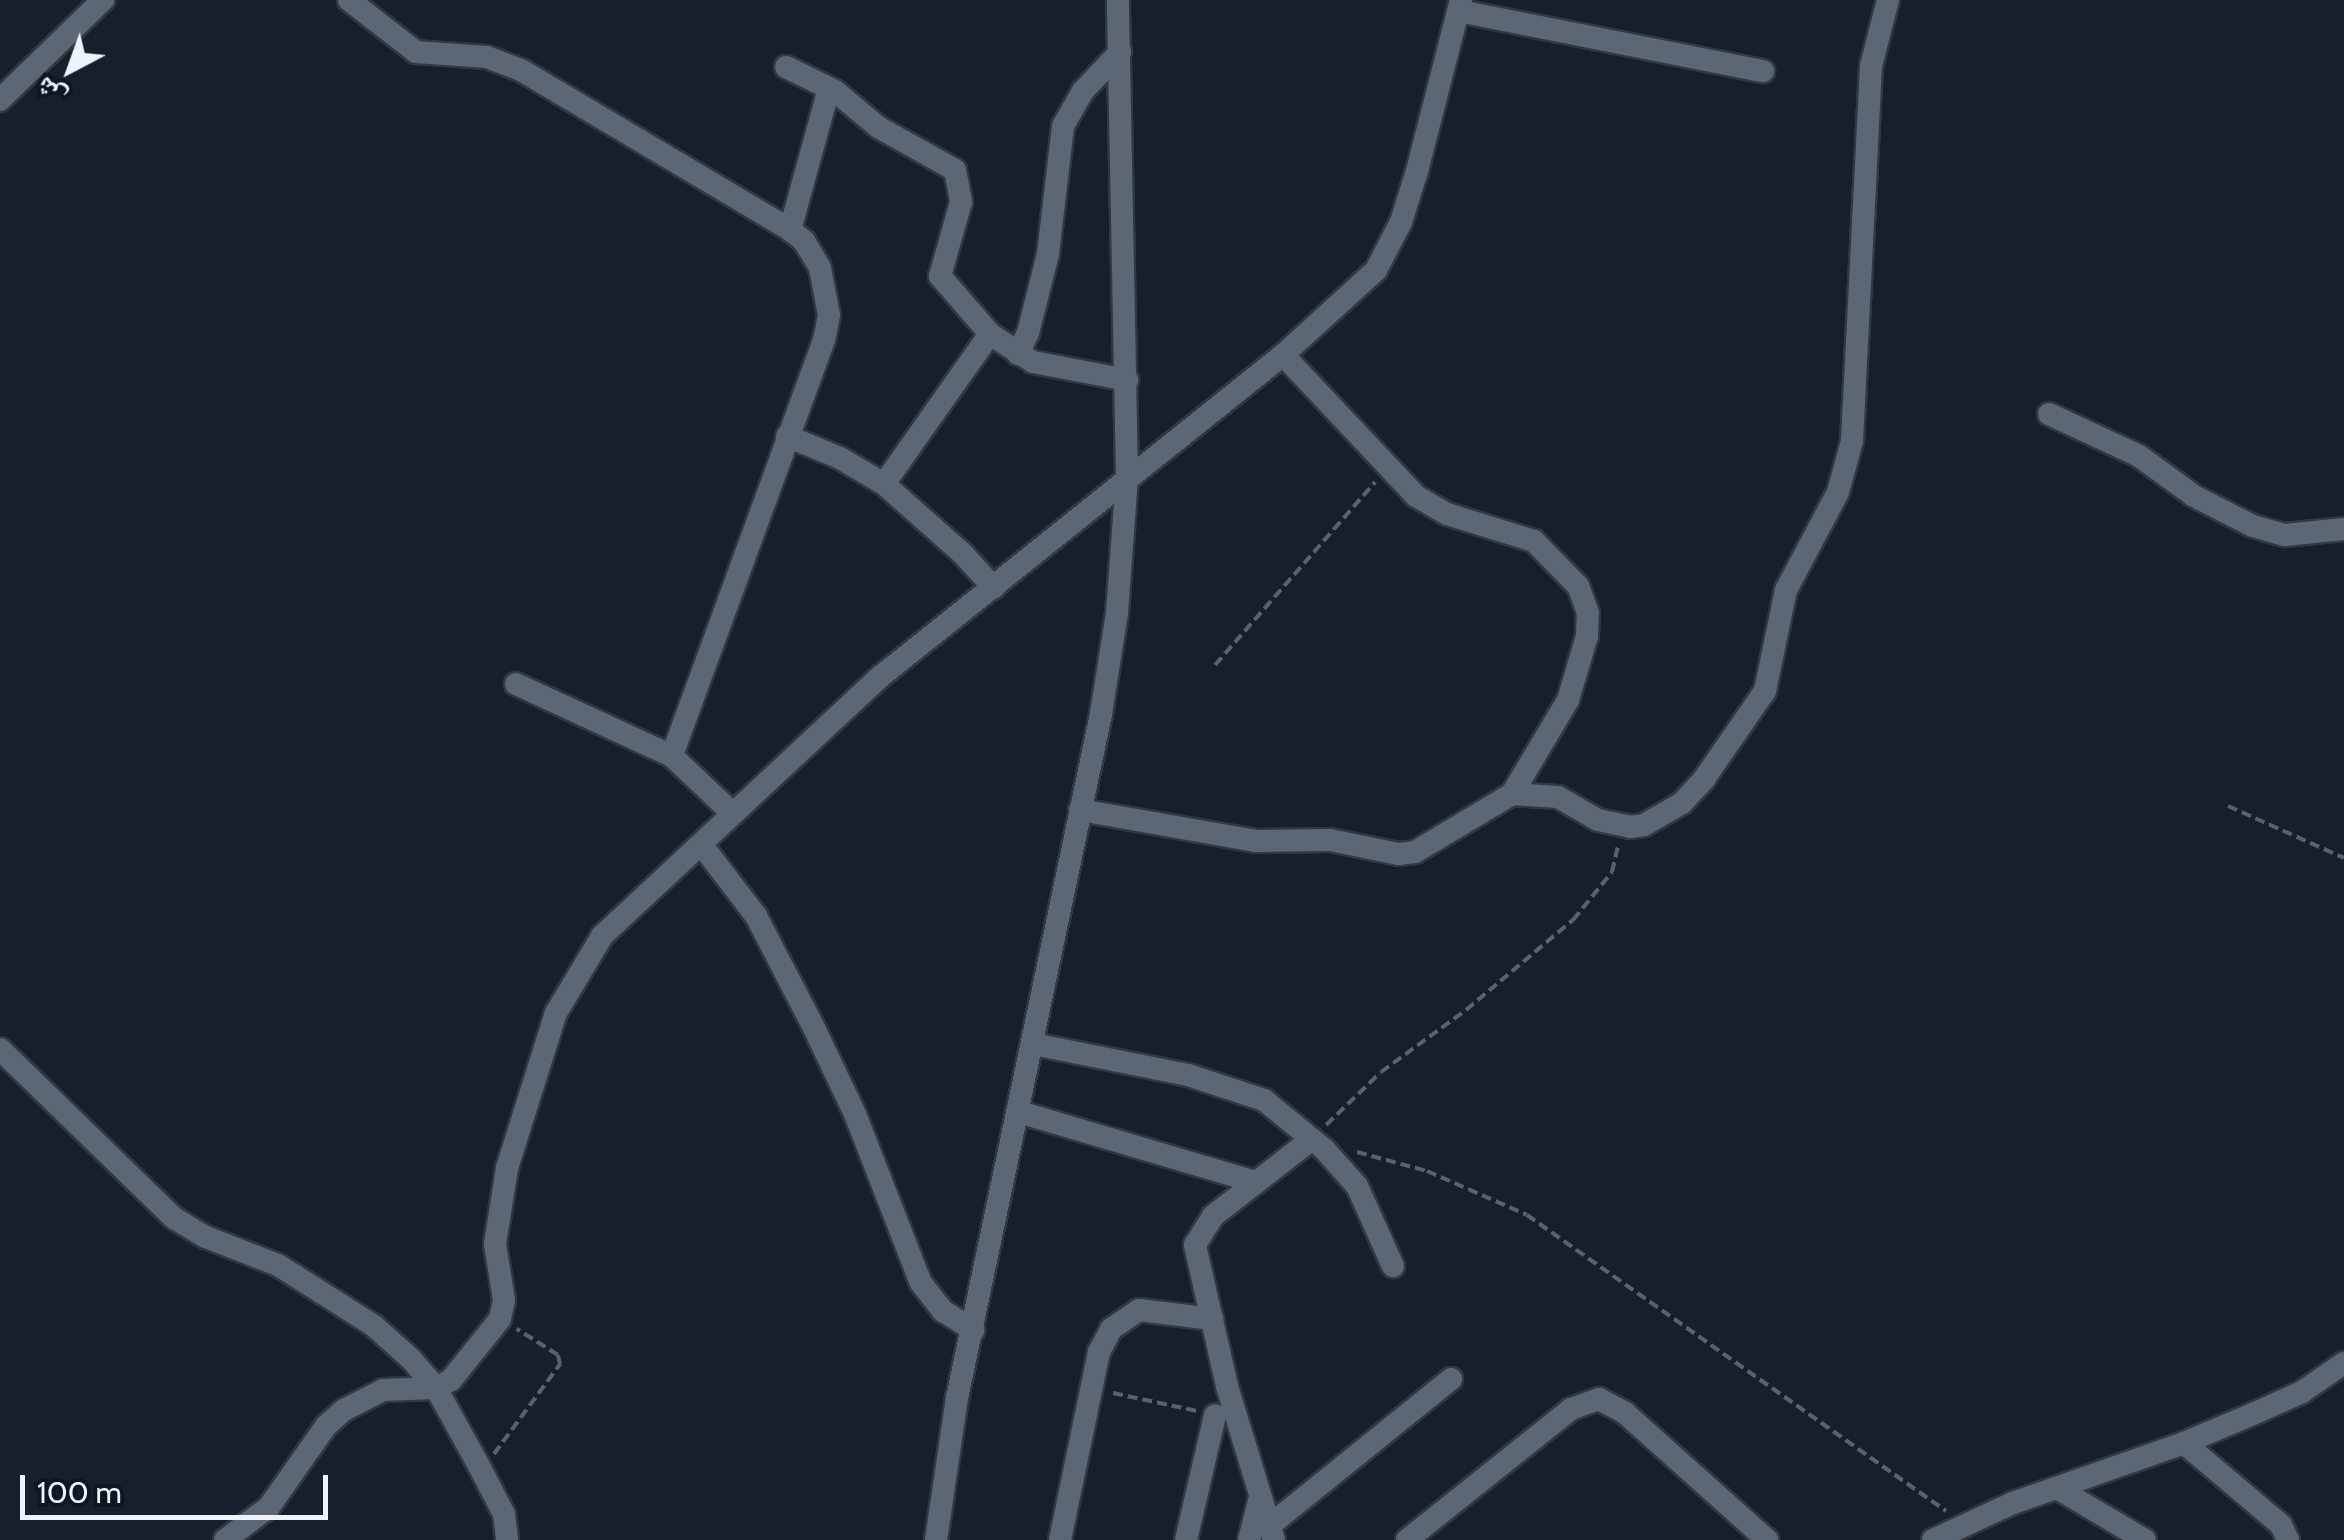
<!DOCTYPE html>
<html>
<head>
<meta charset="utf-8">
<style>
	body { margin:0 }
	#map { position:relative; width:2344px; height:1540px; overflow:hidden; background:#161f2b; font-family:Cabin,"Noto Naskh Arabic",sans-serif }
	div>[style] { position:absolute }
	.path>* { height:4px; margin-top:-2px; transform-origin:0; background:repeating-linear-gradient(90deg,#59626c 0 10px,transparent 0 15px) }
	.roads { filter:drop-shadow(2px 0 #323841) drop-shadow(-2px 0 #323841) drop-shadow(0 2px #323841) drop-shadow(0 -2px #323841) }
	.minor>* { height:22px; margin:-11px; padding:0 11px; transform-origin:11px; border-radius:11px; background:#5c6775 }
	span { translate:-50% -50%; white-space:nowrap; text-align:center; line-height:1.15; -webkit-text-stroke:8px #0d1621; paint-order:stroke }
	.north { position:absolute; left:20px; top:20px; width:100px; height:100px; -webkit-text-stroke:8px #0d1621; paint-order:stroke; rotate:221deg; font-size:28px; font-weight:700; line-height:40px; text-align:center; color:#ecf3fb }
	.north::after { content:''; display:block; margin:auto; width:35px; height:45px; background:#ecf3fb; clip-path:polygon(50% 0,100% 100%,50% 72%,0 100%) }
	.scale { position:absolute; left:20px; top:1475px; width:308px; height:45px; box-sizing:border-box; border:5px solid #ecf3fb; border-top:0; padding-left:12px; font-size:30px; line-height:35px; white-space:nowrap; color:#ecf3fb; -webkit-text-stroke:8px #0d1621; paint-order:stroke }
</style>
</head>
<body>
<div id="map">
	<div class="path">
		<div style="left:1215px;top:665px;width:243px;rotate:-48.8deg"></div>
		<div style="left:2228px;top:806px;width:127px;rotate:24.1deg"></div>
		<div style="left:1326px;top:1125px;width:76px;rotate:-43.9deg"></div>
		<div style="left:1381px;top:1072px;width:105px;rotate:-36.1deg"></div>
		<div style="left:1466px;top:1010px;width:140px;rotate:-40.1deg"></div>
		<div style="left:1573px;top:920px;width:62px;rotate:-50.9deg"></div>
		<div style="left:1612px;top:872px;width:27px;rotate:-77deg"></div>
		<div style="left:1357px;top:1152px;width:73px;rotate:15.2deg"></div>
		<div style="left:1427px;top:1171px;width:109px;rotate:23.7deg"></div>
		<div style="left:1527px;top:1215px;width:513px;rotate:35.24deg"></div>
		<div style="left:1113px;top:1393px;width:86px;rotate:12.1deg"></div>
		<div style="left:494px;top:1454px;width:112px;rotate:-53.7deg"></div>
		<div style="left:560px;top:1364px;width:9px;rotate:-103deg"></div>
		<div style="left:558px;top:1355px;width:49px;rotate:-147.6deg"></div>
	</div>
	<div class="roads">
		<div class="minor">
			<div style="left:349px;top:0;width:85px;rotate:37.8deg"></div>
			<div style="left:416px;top:52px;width:71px;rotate:4deg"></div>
			<div style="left:487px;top:57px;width:36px;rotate:21deg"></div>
			<div style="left:521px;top:70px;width:313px;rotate:30.7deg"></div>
			<div style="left:790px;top:230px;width:18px;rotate:38deg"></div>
			<div style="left:804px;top:241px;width:31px;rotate:59deg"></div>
			<div style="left:820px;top:268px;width:48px;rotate:79.2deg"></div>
			<div style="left:829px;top:315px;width:25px;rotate:101deg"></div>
			<div style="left:824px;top:340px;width:443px;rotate:110.1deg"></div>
			<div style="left:1459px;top:11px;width:310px;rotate:11.2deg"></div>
			<div style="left:786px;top:67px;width:55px;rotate:26.1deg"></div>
			<div style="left:835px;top:91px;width:56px;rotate:39.9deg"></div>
			<div style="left:878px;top:127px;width:88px;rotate:29.2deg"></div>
			<div style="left:955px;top:170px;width:33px;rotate:79deg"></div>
			<div style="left:961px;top:202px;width:77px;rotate:105.8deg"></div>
			<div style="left:940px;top:276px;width:77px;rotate:49.2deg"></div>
			<div style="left:990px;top:334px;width:51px;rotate:33.1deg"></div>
			<div style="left:1033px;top:362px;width:96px;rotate:10.8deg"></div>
			<div style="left:0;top:100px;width:144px;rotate:-44.2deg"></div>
			<div style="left:790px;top:230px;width:147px;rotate:-74.6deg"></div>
			<div style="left:1018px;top:354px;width:23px;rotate:-65deg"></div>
			<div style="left:1028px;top:333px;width:81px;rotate:-75.8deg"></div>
			<div style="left:1048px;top:254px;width:129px;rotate:-83.3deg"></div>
			<div style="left:1063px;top:126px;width:40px;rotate:-60.3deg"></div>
			<div style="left:1083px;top:91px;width:54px;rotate:-46.5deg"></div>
			<div style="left:2049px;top:414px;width:99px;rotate:25deg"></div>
			<div style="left:2139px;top:456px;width:68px;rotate:36deg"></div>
			<div style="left:2194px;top:496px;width:66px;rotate:27deg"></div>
			<div style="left:2253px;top:526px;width:33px;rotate:16deg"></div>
			<div style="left:2285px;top:535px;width:59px;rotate:-5.8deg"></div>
			<div style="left:787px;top:436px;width:57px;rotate:22.5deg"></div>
			<div style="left:840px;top:458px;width:51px;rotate:30.6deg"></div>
			<div style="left:884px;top:484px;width:104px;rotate:41.5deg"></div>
			<div style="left:962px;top:553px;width:47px;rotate:47.6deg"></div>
			<div style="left:884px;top:484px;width:184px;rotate:-54.8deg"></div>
			<div style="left:516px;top:684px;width:172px;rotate:24.8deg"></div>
			<div style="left:672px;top:756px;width:81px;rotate:43.5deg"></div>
			<div style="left:1512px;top:794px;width:46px;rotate:3.7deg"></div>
			<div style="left:1558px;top:797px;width:46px;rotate:29.9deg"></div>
			<div style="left:1598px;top:820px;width:33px;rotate:12deg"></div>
			<div style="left:1630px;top:827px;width:14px;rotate:-8deg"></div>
			<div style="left:1644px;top:825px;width:44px;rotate:-30.1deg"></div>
			<div style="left:1682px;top:803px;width:33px;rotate:-47deg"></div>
			<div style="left:1704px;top:779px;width:107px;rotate:-55.3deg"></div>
			<div style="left:1765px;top:691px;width:103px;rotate:-78.3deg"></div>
			<div style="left:1786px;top:590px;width:111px;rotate:-62deg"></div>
			<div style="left:1838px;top:492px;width:53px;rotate:-74.6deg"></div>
			<div style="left:1852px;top:441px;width:375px;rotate:-87.1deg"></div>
			<div style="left:1871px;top:66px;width:68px;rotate:-75.6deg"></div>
			<div style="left:1080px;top:810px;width:178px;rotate:10deg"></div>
			<div style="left:1255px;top:841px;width:75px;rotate:-0.8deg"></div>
			<div style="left:1330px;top:840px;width:70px;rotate:11.5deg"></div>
			<div style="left:1399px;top:854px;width:16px;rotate:-7deg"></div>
			<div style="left:1415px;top:852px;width:113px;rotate:-30.9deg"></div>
			<div style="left:1512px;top:794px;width:109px;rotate:-59.2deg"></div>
			<div style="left:1568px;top:700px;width:67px;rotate:-73.5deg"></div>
			<div style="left:1587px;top:636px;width:23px;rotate:-88deg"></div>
			<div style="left:1588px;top:613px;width:29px;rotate:-110deg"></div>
			<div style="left:1578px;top:586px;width:63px;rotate:-134.4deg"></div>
			<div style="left:1534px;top:541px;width:91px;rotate:-162.8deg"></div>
			<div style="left:1447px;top:514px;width:36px;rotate:-150deg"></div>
			<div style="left:1416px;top:496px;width:194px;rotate:-133.3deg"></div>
			<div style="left:701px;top:844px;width:91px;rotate:52.6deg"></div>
			<div style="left:756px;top:916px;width:128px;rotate:62.6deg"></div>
			<div style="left:815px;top:1030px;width:93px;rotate:64.5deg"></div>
			<div style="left:855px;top:1114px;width:181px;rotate:68.7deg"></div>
			<div style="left:921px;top:1283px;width:36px;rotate:52deg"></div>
			<div style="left:943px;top:1311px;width:36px;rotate:32deg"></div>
			<div style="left:1033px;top:1044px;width:158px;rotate:11.3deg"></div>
			<div style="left:1188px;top:1075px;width:80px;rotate:18.2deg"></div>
			<div style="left:1264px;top:1100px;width:79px;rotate:39.3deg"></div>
			<div style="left:1325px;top:1150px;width:48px;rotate:48.4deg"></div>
			<div style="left:1357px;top:1186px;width:88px;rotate:65.8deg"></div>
			<div style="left:0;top:1049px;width:243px;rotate:44.2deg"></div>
			<div style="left:174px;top:1218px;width:37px;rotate:31deg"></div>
			<div style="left:206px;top:1237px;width:77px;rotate:21.3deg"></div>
			<div style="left:278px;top:1265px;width:114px;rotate:32.4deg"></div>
			<div style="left:374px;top:1326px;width:50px;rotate:41.7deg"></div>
			<div style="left:411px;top:1359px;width:38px;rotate:49deg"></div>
			<div style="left:436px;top:1388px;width:89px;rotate:61.1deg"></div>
			<div style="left:479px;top:1466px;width:54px;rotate:62.5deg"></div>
			<div style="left:504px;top:1514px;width:26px;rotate:83deg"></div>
			<div style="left:1019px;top:1112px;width:247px;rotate:16.5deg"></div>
			<div style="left:2184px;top:1443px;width:127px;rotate:40.2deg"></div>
			<div style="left:2281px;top:1525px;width:17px;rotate:65deg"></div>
			<div style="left:2057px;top:1488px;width:102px;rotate:30.6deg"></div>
			<div style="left:1269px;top:1526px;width:234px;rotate:-38.9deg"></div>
			<div style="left:225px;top:1540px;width:55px;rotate:-36.9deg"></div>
			<div style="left:269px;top:1507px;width:99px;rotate:-54.9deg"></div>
			<div style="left:326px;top:1426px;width:24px;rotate:-42deg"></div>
			<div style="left:344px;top:1410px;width:44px;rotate:-27.1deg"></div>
			<div style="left:383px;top:1390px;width:53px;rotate:-2.2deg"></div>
			<div style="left:436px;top:1388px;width:17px;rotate:-28deg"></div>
			<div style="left:451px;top:1380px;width:78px;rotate:-51.2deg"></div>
			<div style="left:500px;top:1319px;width:19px;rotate:-78deg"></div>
			<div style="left:504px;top:1300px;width:57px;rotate:-99.1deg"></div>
			<div style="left:495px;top:1244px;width:77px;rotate:-81deg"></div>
			<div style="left:507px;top:1168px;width:163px;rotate:-72.5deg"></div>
			<div style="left:556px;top:1013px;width:90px;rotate:-59.1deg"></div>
			<div style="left:602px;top:936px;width:380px;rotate:-43deg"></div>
			<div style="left:880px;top:677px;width:516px;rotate:-38.63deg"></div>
			<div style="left:1283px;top:355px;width:126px;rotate:-42.4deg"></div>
			<div style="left:1376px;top:270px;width:54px;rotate:-62.5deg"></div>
			<div style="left:1401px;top:222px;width:53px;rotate:-72.6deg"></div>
			<div style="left:1417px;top:171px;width:177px;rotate:-75.6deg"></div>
			<div style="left:936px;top:1540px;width:144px;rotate:-81.6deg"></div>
			<div style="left:957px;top:1398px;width:699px;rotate:-78.11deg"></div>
			<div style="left:1101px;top:714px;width:102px;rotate:-81deg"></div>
			<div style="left:1117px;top:613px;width:136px;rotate:-85.8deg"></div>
			<div style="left:1127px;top:477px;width:477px;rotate:-91.1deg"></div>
			<div style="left:1060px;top:1540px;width:192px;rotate:-78.3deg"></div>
			<div style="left:1099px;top:1352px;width:26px;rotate:-62deg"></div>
			<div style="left:1111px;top:1329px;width:34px;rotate:-34deg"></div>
			<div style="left:1139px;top:1310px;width:74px;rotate:7deg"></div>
			<div style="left:1186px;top:1540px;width:128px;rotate:-76.9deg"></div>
			<div style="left:1249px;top:1540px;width:40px;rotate:-75.6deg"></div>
			<div style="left:1274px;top:1540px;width:161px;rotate:-107deg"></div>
			<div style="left:1227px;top:1386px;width:145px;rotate:-102.8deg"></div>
			<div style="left:1195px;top:1245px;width:34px;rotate:-58deg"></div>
			<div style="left:1213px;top:1216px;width:125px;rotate:-37.9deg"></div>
			<div style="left:1407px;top:1540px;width:210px;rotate:-38.6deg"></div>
			<div style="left:1571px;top:1409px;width:30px;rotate:-20deg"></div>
			<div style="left:1599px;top:1399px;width:30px;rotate:28deg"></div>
			<div style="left:1625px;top:1413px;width:191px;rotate:41.8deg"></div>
			<div style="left:1933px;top:1540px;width:88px;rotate:-24.8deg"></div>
			<div style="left:2013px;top:1503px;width:181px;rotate:-19.3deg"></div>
			<div style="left:2184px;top:1443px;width:75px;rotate:-22.8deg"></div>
			<div style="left:2253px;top:1414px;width:54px;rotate:-24.2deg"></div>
			<div style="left:2302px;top:1392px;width:51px;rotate:-34.6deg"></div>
		</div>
	</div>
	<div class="north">ش</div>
	<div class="scale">100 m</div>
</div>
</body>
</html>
